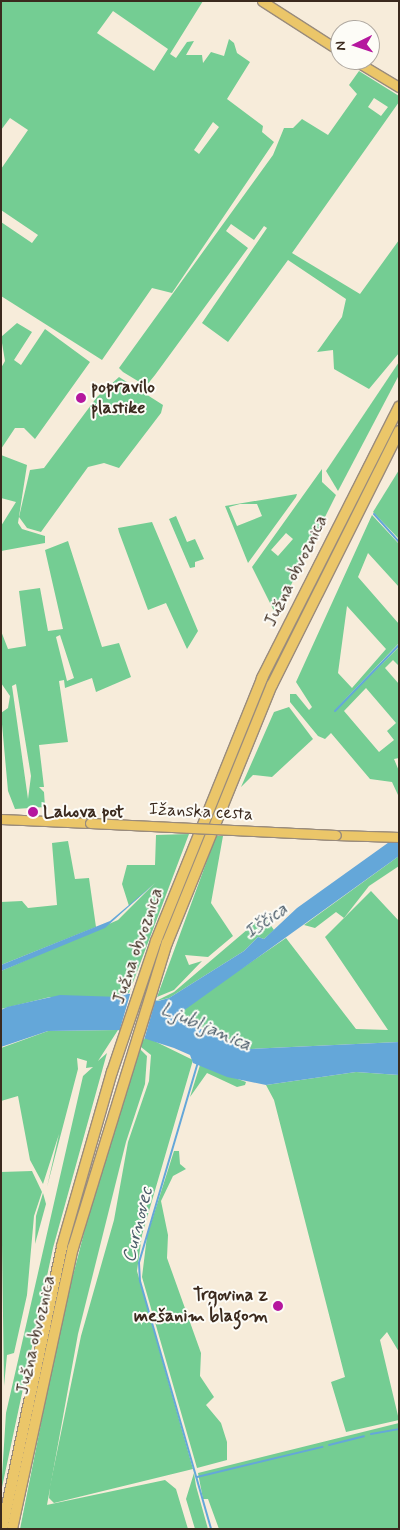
<!DOCTYPE html>
<html>
<head>
<meta charset="utf-8">
<style>
	body { margin:0 }
	#map { position:relative; width:400px; height:1530px; overflow:hidden; background:#f7ecda; font-family:Mynerve,sans-serif }
	div>[style] { position:absolute }
	.green>* { inset:0; background:#74cd93 }
	.water>* { inset:0; background:#64a7d9 }
	.pier>* { inset:0; background:#f7ecda; transform-origin:0 0 }
	.stream>* { height:2px; margin:-1px; padding:0 1px; transform-origin:1px; border-radius:1px; background:#64a7d9 }
	.roads { filter:drop-shadow(1px 0 #998b7c) drop-shadow(-1px 0 #998b7c) drop-shadow(0 1px #998b7c) drop-shadow(0 -1px #998b7c) }
	.major>* { height:9px; margin:-4.5px; padding:0 4.5px; transform-origin:4.5px; border-radius:4.5px; background:#ebc669 }
	.highway>* { height:10px; margin:-5px; padding:0 5px; transform-origin:5px; border-radius:5px; background:#ebc669 }
	.bridges { filter:drop-shadow(1px 0 #998b7c) drop-shadow(-1px 0 #998b7c) drop-shadow(0 1px #998b7c) drop-shadow(0 -1px #998b7c) }
	.major-bridge>* { height:9px; margin:-4.5px; padding:0 4.5px; transform-origin:4.5px; border-radius:4.5px; background:#ebc669 }
	.dots>* { width:14px; height:14px; translate:-50% -50%; box-sizing:border-box; border:2px solid #fdfcf7; border-radius:50% }
	span { translate:-50% -50%; white-space:nowrap; text-align:center; line-height:1.15; -webkit-text-stroke:4px #fdfcf7; paint-order:stroke }
	.poi-label { font-size:18px; color:#3b2a1e; font-weight:700 }
	.left { translate:0 -50%; text-align:left }
	.right { translate:-100% -50%; text-align:right }
	.street-label { font-size:18px; color:#3b2a1e }
	.water-label { font-size:19px; color:#4b5c69; font-style:italic }
	.frame { position:absolute; inset:0; border:2px solid #3b2a1e; pointer-events:none }
	.north { position:absolute; left:330px; top:20px; width:50px; height:50px; box-sizing:border-box; background:#fdfcf7; border:1px solid #afa8a0; border-radius:50%; rotate:266deg; font-size:14px; font-weight:700; line-height:20px; text-align:center; color:#3b2a1e }
	.north::after { content:''; display:block; margin:auto; width:18px; height:22px; background:#b5179e; clip-path:polygon(50% 0,100% 100%,50% 72%,0 100%) }
</style>
</head>
<body>
<div id="map">
	<div class="green">
		<div style="clip-path:polygon(evenodd,1px 1px,203px 1px,170px 54px,176px 58px,187px 42px,194px 41px,186px 55px,202px 55px,203px 63px,211px 52px,224px 56px,229px 39px,234px 43px,237px 53px,250px 62px,227px 99px,263px 126px,262px 132px,274px 142px,172px 293px,152px 288px,102px 360px,1px 296px,1px 222px,32px 243px,38px 235px,1px 210px,1px 169px,28px 130px,10px 118px,1px 130px,1px 1px,113px 11px,168px 49px,154px 71px,97px 33px,113px 11px,1px 1px,213px 122px,219px 127px,199px 154px,194px 150px,213px 122px)"></div>
		<div style="clip-path:polygon(evenodd,359px 71px,399px 96px,399px 102px,292px 253px,360px 294px,399px 240px,399px 353px,369px 389px,334px 369px,333px 350px,317px 352px,342px 317px,346px 299px,288px 260px,228px 342px,202px 323px,267px 228px,264px 226px,254px 240px,231px 224px,226px 231px,248px 248px,155px 375px,146px 386px,123px 372px,119px 368px,273px 155px,284px 128px,293px 128px,302px 119px,328px 135px,357px 94px,349px 85px,359px 71px,374px 98px,388px 107px,381px 116px,368px 107px,374px 98px)"></div>
		<div style="clip-path:polygon(17px 323px,32px 332px,14px 360px,21px 365px,45px 329px,90px 362px,35px 439px,24px 428px,15px 428px,1px 449px,1px 368px,5px 361px,1px 337px)"></div>
		<div style="clip-path:polygon(399px 362px,399px 375px,338px 491px,326px 471px)"></div>
		<div style="clip-path:polygon(119px 377px,163px 405px,161px 413px,119px 468px,104px 463px,88px 467px,41px 532px,27px 528px,19px 517px,30px 470px,44px 468px,97px 397px)"></div>
		<div style="clip-path:polygon(1px 455px,27px 465px,18px 523px,22px 529px,45px 536px,45px 543px,1px 551px,1px 526px,16px 502px,1px 498px)"></div>
		<div style="clip-path:polygon(evenodd,322px 469px,322px 482px,336px 495px,276px 615px,252px 567px,322px 469px,286px 533px,293px 539px,278px 556px,271px 550px,286px 533px)"></div>
		<div style="clip-path:polygon(399px 470px,399px 539px,373px 512px)"></div>
		<div style="clip-path:polygon(evenodd,297px 494px,296px 497px,248px 563px,225px 506px,297px 494px,240px 504px,257px 504px,262px 516px,237px 526px,229px 507px,240px 504px)"></div>
		<div style="clip-path:polygon(evenodd,372px 515px,399px 544px,399px 587px,368px 553px,358px 577px,399px 624px,399px 643px,334px 711px,399px 647px,399px 666px,393px 660px,385px 668px,399px 684px,399px 758px,394px 759px,399px 771px,398px 795px,392px 782px,370px 779px,331px 733px,325px 739px,318px 736px,290px 702px,290px 694px,296px 694px,309px 710px,312px 707px,296px 682px,372px 515px,347px 606px,386px 649px,352px 688px,338px 673px,347px 606px,372px 515px,366px 688px,396px 723px,387px 731px,394px 740px,379px 752px,344px 711px,366px 688px)"></div>
		<div style="clip-path:polygon(176px 516px,187px 542px,195px 539px,204px 559px,195px 562px,195px 567px,190px 568px,169px 519px)"></div>
		<div style="clip-path:polygon(152px 522px,198px 631px,187px 649px,166px 603px,148px 610px,119px 532px,118px 528px)"></div>
		<div style="clip-path:polygon(evenodd,68px 541px,102px 647px,119px 643px,131px 677px,96px 692px,92px 678px,65px 688px,64px 680px,59px 681px,68px 742px,39px 745px,44px 787px,39px 787px,44px 792px,45px 807px,15px 809px,8px 791px,1px 713px,8px 708px,10px 696px,1px 683px,1px 631px,8px 649px,26px 646px,19px 591px,40px 588px,48px 631px,63px 629px,45px 550px,68px 541px,60px 635px,74px 678px,67px 681px,56px 637px,60px 635px,68px 541px,16px 684px,31px 776px,28px 799px,12px 686px,16px 684px)"></div>
		<div style="clip-path:polygon(289px 707px,313px 739px,272px 777px,253px 775px,241px 787px,274px 712px)"></div>
		<div style="clip-path:polygon(189px 834px,129px 993px,122px 992px,121px 997px,50px 997px,1px 1009px,1px 971px,118px 920px,155px 883px,129px 906px,122px 884px,127px 865px,155px 865px,156px 835px)"></div>
		<div style="clip-path:polygon(216px 836px,223px 836px,211px 903px,233px 936px,208px 957px,185px 955px,189px 965px,202px 961px,174px 990px,157px 997px)"></div>
		<div style="clip-path:polygon(68px 841px,75px 879px,89px 878px,96px 927px,1px 965px,1px 902px,22px 901px,28px 908px,57px 905px,52px 843px)"></div>
		<div style="clip-path:polygon(399px 856px,399px 866px,369px 886px,344px 918px,336px 912px,315px 928px,304px 925px)"></div>
		<div style="clip-path:polygon(371px 891px,399px 921px,399px 1042px,251px 1049px,179px 1017px,181px 1010px,286px 938px,356px 1029px,388px 1030px,325px 937px)"></div>
		<div style="clip-path:polygon(267px 920px,274px 930px,264px 939px,258px 937px,244px 951px,169px 998px,156px 1001px,174px 992px,255px 923px)"></div>
		<div style="clip-path:polygon(118px 1030px,98px 1061px,107px 1053px,53px 1248px,1px 1492px,6px 1413px,83px 1076px,93px 1067px,86px 1068px,87px 1061px,77px 1058px,78px 1069px,47px 1187px,59px 1134px,43px 1184px,30px 1160px,18px 1096px,1px 1101px,1px 1048px,48px 1031px)"></div>
		<div style="clip-path:polygon(144px 1036px,193px 1060px,142px 1235px,137px 1271px,193px 1469px,54px 1503px,49px 1498px,50px 1486px,81px 1336px,114px 1220px,128px 1142px,149px 1081px,151px 1055px,141px 1047px)"></div>
		<div style="clip-path:polygon(140px 1049px,147px 1056px,145px 1084px,126px 1142px,78px 1334px,47px 1505px,37px 1507px,165px 1480px,176px 1489px,188px 1529px,20px 1529px,62px 1318px,93px 1198px)"></div>
		<div style="clip-path:polygon(200px 1065px,246px 1082px,245px 1085px,237px 1087px,207px 1073px,190px 1097px)"></div>
		<div style="clip-path:polygon(356px 1072px,399px 1075px,399px 1352px,387px 1332px,380px 1340px,399px 1420px,346px 1432px,331px 1382px,345px 1377px,274px 1100px,266px 1085px)"></div>
		<div style="clip-path:polygon(174px 1151px,179px 1151px,180px 1164px,186px 1169px,173px 1176px,161px 1201px,168px 1235px,167px 1258px,201px 1353px,200px 1376px,214px 1397px,206px 1405px,221px 1423px,227px 1442px,227px 1460px,197px 1468px,142px 1277px,147px 1236px)"></div>
		<div style="clip-path:polygon(32px 1171px,42px 1192px,34px 1216px,27px 1295px,14px 1353px,7px 1355px,4px 1386px,1px 1172px)"></div>
		<div style="clip-path:polygon(43px 1193px,46px 1204px,35px 1244px,36px 1216px)"></div>
		<div style="clip-path:polygon(399px 1423px,399px 1529px,219px 1529px,208px 1499px,203px 1499px,198px 1473px)"></div>
		<div style="clip-path:polygon(194px 1473px,196px 1486px,208px 1529px,195px 1529px,186px 1499px)"></div>
	</div>
	<div class="water">
		<div style="clip-path:polygon(399px 835px,399px 856px,179px 1014px,196px 1027px,251px 1049px,399px 1042px,399px 1075px,356px 1072px,266px 1085px,227px 1077px,193px 1063px,190px 1055px,174px 1048px,118px 1030px,48px 1031px,1px 1047px,1px 1010px,7px 1007px,60px 995px,121px 997px,122px 992px,158px 1001px,169px 998px,244px 951px,258px 937px,264px 939px,297px 908px)"></div>
		<div style="clip-path:polygon(155px 883px,105px 928px,1px 971px,1px 965px,110px 921px)"></div>
	</div>
	<div class="pier">
		<div style="left:131px;top:991px;width:26px;height:43px;rotate:16deg"></div>
	</div>
	<div class="stream">
		<div style="left:374px;top:514px;width:38px;rotate:48deg"></div>
		<div style="left:335px;top:711px;width:92px;rotate:-45.9deg"></div>
		<div style="left:198px;top:1062px;width:209px;rotate:106.4deg"></div>
		<div style="left:139px;top:1263px;width:18px;rotate:87deg"></div>
		<div style="left:140px;top:1281px;width:258px;rotate:74deg"></div>
		<div style="left:371px;top:1434px;width:28px;rotate:-10deg"></div>
		<div style="left:329px;top:1445px;width:36px;rotate:-14deg"></div>
		<div style="left:197px;top:1477px;width:129px;rotate:-13.5deg"></div>
	</div>
	<div class="roads">
		<div class="major">
			<div style="left:262px;top:1px;width:93px;rotate:32.7deg"></div>
			<div style="left:354px;top:60px;width:52px;rotate:31deg"></div>
			<div style="left:1px;top:819px;width:89px;rotate:2.6deg"></div>
			<div style="left:336px;top:835px;width:63px;rotate:1.8deg"></div>
		</div>
		<div class="highway">
			<div style="left:2px;top:1529px;width:289px;rotate:-78deg"></div>
			<div style="left:62px;top:1246px;width:181px;rotate:-74deg"></div>
			<div style="left:112px;top:1072px;width:138px;rotate:-71.4deg"></div>
			<div style="left:156px;top:941px;width:284px;rotate:-68deg"></div>
			<div style="left:262px;top:678px;width:304px;rotate:-63.2deg"></div>
			<div style="left:12px;top:1529px;width:288px;rotate:-77.8deg"></div>
			<div style="left:73px;top:1248px;width:319px;rotate:-72.9deg"></div>
			<div style="left:167px;top:943px;width:279px;rotate:-67.9deg"></div>
			<div style="left:272px;top:685px;width:284px;rotate:-63.4deg"></div>
		</div>
	</div>
	<div class="bridges">
		<div class="major-bridge">
			<div style="left:90px;top:823px;width:246px;rotate:2.8deg"></div>
		</div>
	</div>
	<div class="dots">
		<div style="left:81px;top:398px;background:#b5179e"></div>
		<div style="left:33px;top:812px;background:#b5179e"></div>
		<div style="left:278px;top:1306px;background:#b5179e"></div>
	</div>
	<div class="poi-label">
		<span class="left" style="left:91px;top:398px">popravilo<br>plastike</span>
		<span class="left" style="left:43px;top:812px">Lahova pot</span>
		<span class="right" style="left:268px;top:1306px">Trgovina z<br>mešanim blagom</span>
	</div>
	<div class="street-label">
		<span style="left:296px;top:571px;rotate:-64deg">Južna obvoznica</span>
		<span style="left:201px;top:812px;rotate:3deg">Ižanska cesta</span>
		<span style="left:138px;top:946px;rotate:-71deg">Južna obvoznica</span>
		<span style="left:36px;top:1335px;rotate:-77deg">Južna obvoznica</span>
	</div>
	<div class="water-label">
		<span style="left:266px;top:921px;rotate:-35deg">Iščica</span>
		<span style="left:206px;top:1027px;rotate:23deg">Ljubljanica</span>
		<span style="left:138px;top:1225px;rotate:-76deg">Curnovec</span>
	</div>
	<div class="frame"></div>
	<div class="north">N</div>
</div>
</body>
</html>
